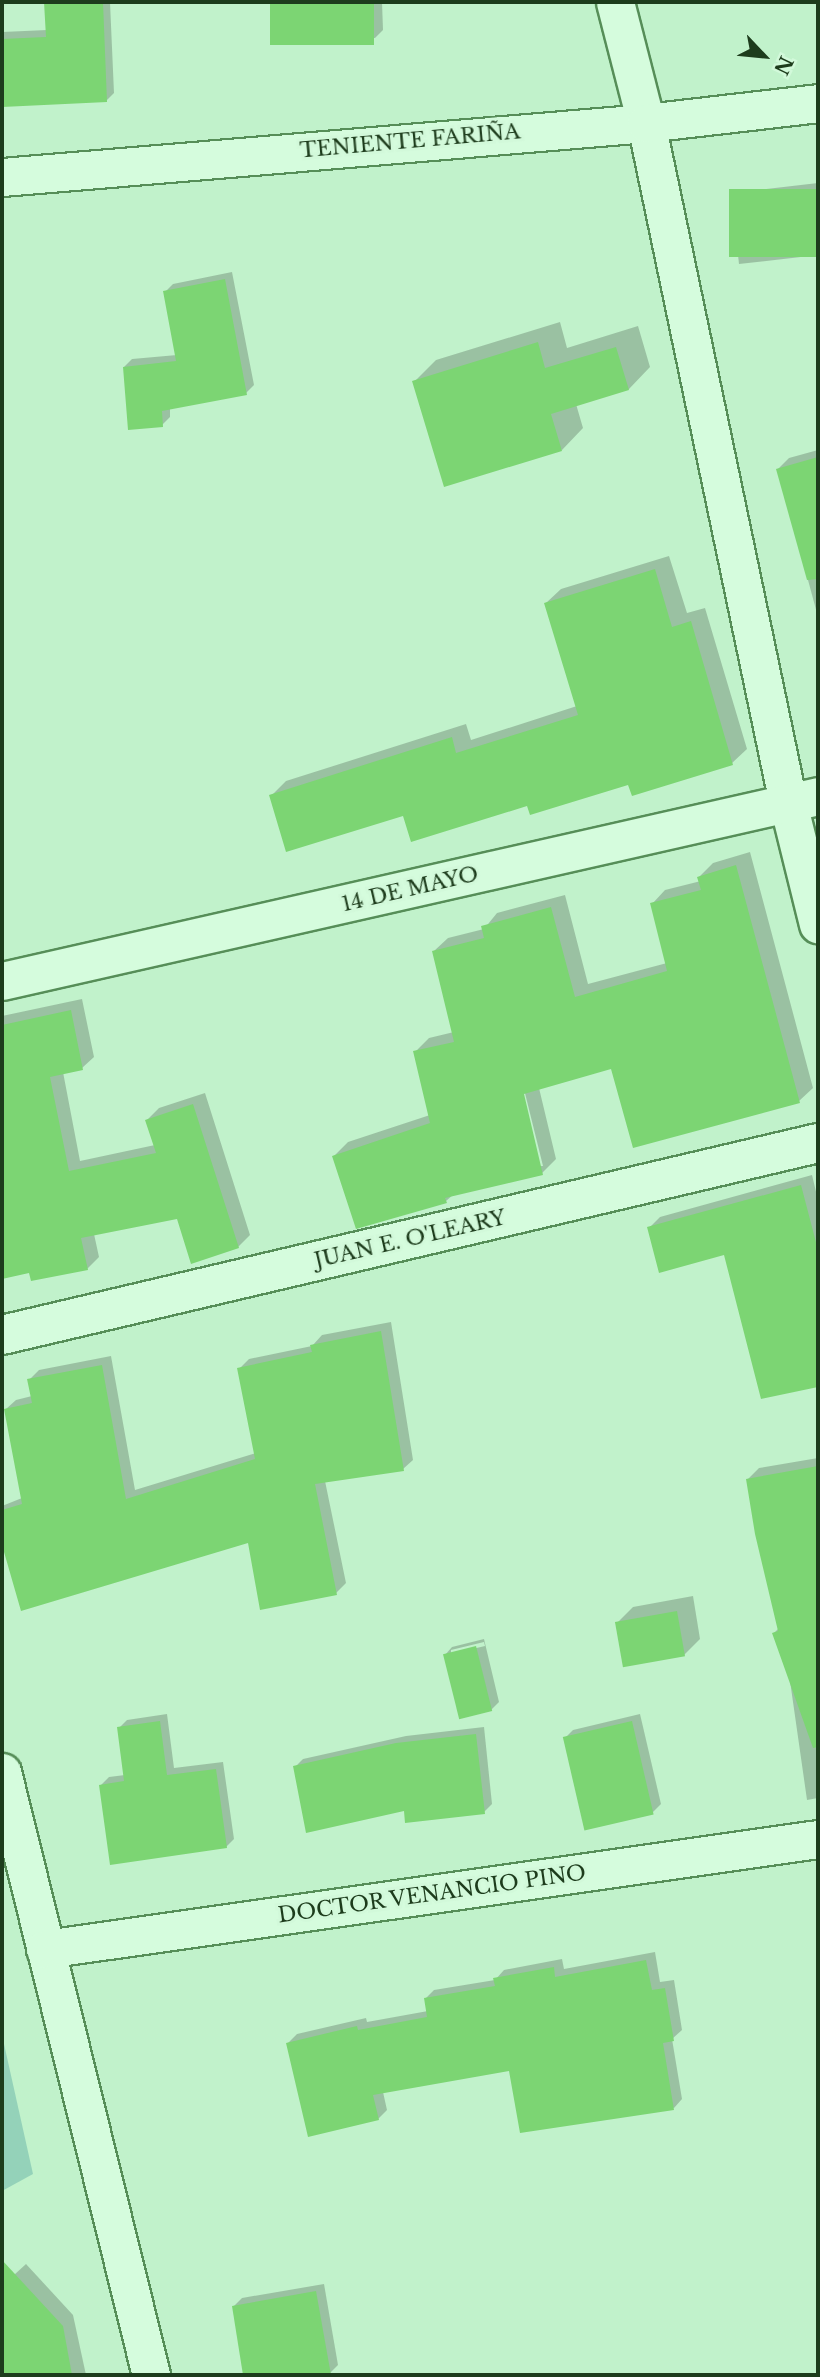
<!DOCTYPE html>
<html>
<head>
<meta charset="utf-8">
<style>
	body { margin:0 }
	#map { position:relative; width:820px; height:2377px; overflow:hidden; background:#c1f2cb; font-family:"Libre Baskerville",serif }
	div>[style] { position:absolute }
	.green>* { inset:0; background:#94d2b9 }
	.shadow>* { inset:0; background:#0003 }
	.building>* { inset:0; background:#7cd573; transform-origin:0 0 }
	.roads { filter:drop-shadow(2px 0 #568e58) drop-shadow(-2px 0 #568e58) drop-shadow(0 2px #568e58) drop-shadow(0 -2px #568e58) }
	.minor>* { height:37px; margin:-18.5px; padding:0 18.5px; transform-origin:18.5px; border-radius:18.5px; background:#d5fcdd }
	.tertiary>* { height:38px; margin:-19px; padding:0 19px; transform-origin:19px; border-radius:19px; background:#d5fcdd }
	span { translate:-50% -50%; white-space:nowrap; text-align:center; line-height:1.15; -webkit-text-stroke:6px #d2f9da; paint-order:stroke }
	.street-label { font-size:21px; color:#1d3c1c }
	.frame { position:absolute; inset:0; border:4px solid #1d3c1c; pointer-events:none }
	.north { position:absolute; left:729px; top:21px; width:70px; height:70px; -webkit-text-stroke:5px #d2f9da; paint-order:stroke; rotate:116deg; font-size:19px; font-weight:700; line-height:28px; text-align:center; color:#1d3c1c }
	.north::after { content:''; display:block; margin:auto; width:24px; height:32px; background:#1d3c1c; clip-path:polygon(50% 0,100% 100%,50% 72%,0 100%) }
</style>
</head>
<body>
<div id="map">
	<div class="green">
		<div style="clip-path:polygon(2px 2035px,33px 2174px,2px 2191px)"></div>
	</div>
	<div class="shadow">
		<div style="clip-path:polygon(46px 2px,110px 2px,114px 93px,106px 101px,2px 106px,2px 32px,47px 30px)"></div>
		<div style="clip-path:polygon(272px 2px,382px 2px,383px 30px,375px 38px,274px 43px)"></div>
		<div style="clip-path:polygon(818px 183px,818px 255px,739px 264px,732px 200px,740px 192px)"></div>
		<div style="clip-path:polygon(232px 272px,254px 385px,246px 393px,170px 408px,170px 417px,162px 425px,124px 367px,132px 359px,177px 355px,165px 292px,173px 284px)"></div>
		<div style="clip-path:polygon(560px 322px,567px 348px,638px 326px,650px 367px,629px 389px,576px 404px,583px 428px,562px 450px,414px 382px,436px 360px)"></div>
		<div style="clip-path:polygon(818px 450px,818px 617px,778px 469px,789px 458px)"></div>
		<div style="clip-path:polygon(669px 556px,687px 613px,705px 608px,747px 749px,732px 763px,528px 804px,404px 814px,271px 796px,286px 781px,466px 724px,471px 740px,577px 706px,546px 603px,561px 589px)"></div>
		<div style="clip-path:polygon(evenodd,750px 852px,813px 1088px,799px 1101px,612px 1067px,539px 1088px,556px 1159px,542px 1173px,454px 1194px,446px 1201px,334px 1156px,348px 1142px,430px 1115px,415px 1052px,429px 1038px,454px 1032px,434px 951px,448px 938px,484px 929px,497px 913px,565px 895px,588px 984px,667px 963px,652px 904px,665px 890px,701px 881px,699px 877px,713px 863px,750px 852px,523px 1085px,543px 1166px,539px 1166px,520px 1086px,523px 1085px)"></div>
		<div style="clip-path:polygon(82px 999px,94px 1057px,82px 1068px,63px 1072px,80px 1161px,155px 1145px,147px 1120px,159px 1108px,205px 1093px,250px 1235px,238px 1247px,178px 1217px,94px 1234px,99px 1257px,87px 1269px,31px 1271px,2px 1277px,2px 1016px)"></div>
		<div style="clip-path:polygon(812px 1175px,818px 1200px,818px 1385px,763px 1397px,725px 1253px,649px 1228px,660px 1217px)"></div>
		<div style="clip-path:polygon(391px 1322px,413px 1460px,403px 1469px,325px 1481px,346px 1583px,336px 1593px,249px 1540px,22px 1609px,2px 1539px,2px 1506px,22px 1498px,6px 1409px,16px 1400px,32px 1396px,29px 1380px,39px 1370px,111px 1356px,135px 1490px,256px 1453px,239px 1369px,249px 1359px,312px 1346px,322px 1335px)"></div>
		<div style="clip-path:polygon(818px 1458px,818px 1798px,807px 1800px,789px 1674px,774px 1633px,779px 1628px,748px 1479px,759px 1468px)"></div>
		<div style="clip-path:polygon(693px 1596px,700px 1639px,684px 1655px,617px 1623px,633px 1607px)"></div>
		<div style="clip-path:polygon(evenodd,484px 1639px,499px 1702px,491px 1710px,445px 1655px,452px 1647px,484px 1639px,484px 1642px,485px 1646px,451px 1654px,451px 1650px,484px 1642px)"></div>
		<div style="clip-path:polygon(167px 1714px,174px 1768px,223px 1762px,234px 1839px,226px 1847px,101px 1785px,109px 1777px,125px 1775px,119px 1728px,127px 1720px)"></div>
		<div style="clip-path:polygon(640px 1714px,661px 1804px,653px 1812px,565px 1738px,573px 1730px)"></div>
		<div style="clip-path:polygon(484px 1727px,492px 1804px,484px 1812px,406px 1809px,295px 1767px,303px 1759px,406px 1736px)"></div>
		<div style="clip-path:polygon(655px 1952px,660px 1982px,674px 1980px,682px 2030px,672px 2039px,682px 2099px,674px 2108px,511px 2069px,383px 2092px,387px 2110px,378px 2119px,288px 2043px,297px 2034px,366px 2018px,367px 2022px,428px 2011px,425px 1999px,434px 1990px,495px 1980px,504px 1970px,562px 1959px,564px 1969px)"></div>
		<div style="clip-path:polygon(26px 2264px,73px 2315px,86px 2375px,2px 2375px,2px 2286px)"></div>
		<div style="clip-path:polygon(324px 2284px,338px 2365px,330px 2373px,316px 2375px,245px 2375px,234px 2306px,242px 2298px)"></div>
	</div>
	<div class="building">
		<div style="clip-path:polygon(44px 2px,103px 2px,107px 102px,2px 107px,2px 39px,46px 37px)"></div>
		<div style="left:270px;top:2px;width:104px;height:43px"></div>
		<div style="left:818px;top:189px;width:68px;height:89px;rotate:90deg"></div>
		<div style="clip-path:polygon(225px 279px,247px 395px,162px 411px,163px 427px,128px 430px,123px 367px,176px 361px,163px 291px)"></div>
		<div style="clip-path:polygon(538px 342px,545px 368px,616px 347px,629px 390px,551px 414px,562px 451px,444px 487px,412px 381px)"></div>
		<div style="clip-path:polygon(818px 457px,818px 579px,807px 580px,776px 469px)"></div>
		<div style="clip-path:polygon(655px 569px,672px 627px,691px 621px,733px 765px,632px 796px,628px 785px,530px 815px,527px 806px,411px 842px,403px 816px,286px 852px,269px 795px,452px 737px,456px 753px,578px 715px,544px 603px)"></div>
		<div style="clip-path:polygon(736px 865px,800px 1103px,633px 1148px,611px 1069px,524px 1094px,543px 1175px,445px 1198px,447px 1203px,356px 1229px,332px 1156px,430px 1123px,413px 1051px,454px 1042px,432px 951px,484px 938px,481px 926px,551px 907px,575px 997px,667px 971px,650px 903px,701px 890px,697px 877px)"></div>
		<div style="clip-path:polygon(71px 1010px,83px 1070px,50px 1077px,69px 1171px,156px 1153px,145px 1120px,193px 1104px,239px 1248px,191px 1264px,177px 1219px,81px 1238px,88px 1270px,31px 1281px,29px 1273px,2px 1279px,2px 1025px)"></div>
		<div style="clip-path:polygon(801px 1185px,818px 1250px,818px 1387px,761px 1399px,724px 1255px,659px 1273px,647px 1227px)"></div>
		<div style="clip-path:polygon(381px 1331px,404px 1471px,315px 1484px,337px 1595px,260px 1610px,248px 1543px,21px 1611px,2px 1545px,2px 1510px,22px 1504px,4px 1409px,32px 1403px,27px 1379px,102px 1365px,126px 1499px,255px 1459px,237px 1368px,312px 1352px,310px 1345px)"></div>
		<div style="clip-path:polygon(818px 1466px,818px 1747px,813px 1748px,772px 1633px,778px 1631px,755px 1534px,746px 1479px)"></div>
		<div style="left:677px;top:1611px;width:46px;height:63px;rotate:80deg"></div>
		<div style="left:476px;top:1646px;width:67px;height:34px;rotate:76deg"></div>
		<div style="clip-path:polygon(160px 1721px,167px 1775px,216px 1769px,227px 1848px,110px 1865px,99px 1785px,124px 1781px,117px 1727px)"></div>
		<div style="left:632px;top:1721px;width:96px;height:71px;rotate:77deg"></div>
		<div style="clip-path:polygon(476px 1734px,485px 1814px,405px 1823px,404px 1811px,306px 1833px,293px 1766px,396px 1743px)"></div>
		<div style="clip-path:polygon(646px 1960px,652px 1990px,665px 1988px,674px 2041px,663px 2043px,674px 2110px,520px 2133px,509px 2071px,373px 2095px,379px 2120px,308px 2137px,286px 2043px,357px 2026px,358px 2030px,427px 2017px,424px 1998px,495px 1986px,493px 1978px,554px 1967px,555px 1977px)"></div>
		<div style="clip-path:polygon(2px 2260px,63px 2326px,72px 2375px,2px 2375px)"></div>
		<div style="clip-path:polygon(316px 2291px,331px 2375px,243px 2375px,232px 2306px)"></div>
	</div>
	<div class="roads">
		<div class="minor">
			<div style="left:615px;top:2px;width:125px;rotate:75.6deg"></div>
			<div style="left:646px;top:123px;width:695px;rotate:78.2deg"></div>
			<div style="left:788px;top:803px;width:125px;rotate:76.1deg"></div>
			<div style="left:2px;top:177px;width:646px;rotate:-4.79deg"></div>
			<div style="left:646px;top:123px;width:173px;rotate:-6.6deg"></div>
			<div style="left:2px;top:981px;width:837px;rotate:-12.77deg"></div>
			<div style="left:2px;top:1772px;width:621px;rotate:76.12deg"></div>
			<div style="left:45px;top:1949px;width:781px;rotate:-8.1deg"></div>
		</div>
		<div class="tertiary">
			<div style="left:2px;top:1335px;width:838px;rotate:-13.24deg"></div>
		</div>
	</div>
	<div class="street-label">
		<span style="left:410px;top:141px;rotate:-5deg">TENIENTE FARIÑA</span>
		<span style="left:410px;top:889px;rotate:-13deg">14 DE MAYO</span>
		<span style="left:410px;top:1239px;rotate:-13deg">JUAN E. O'LEARY</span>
		<span style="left:432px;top:1894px;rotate:-8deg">DOCTOR VENANCIO PINO</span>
	</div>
	<div class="frame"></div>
	<div class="north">N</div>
</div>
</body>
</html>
